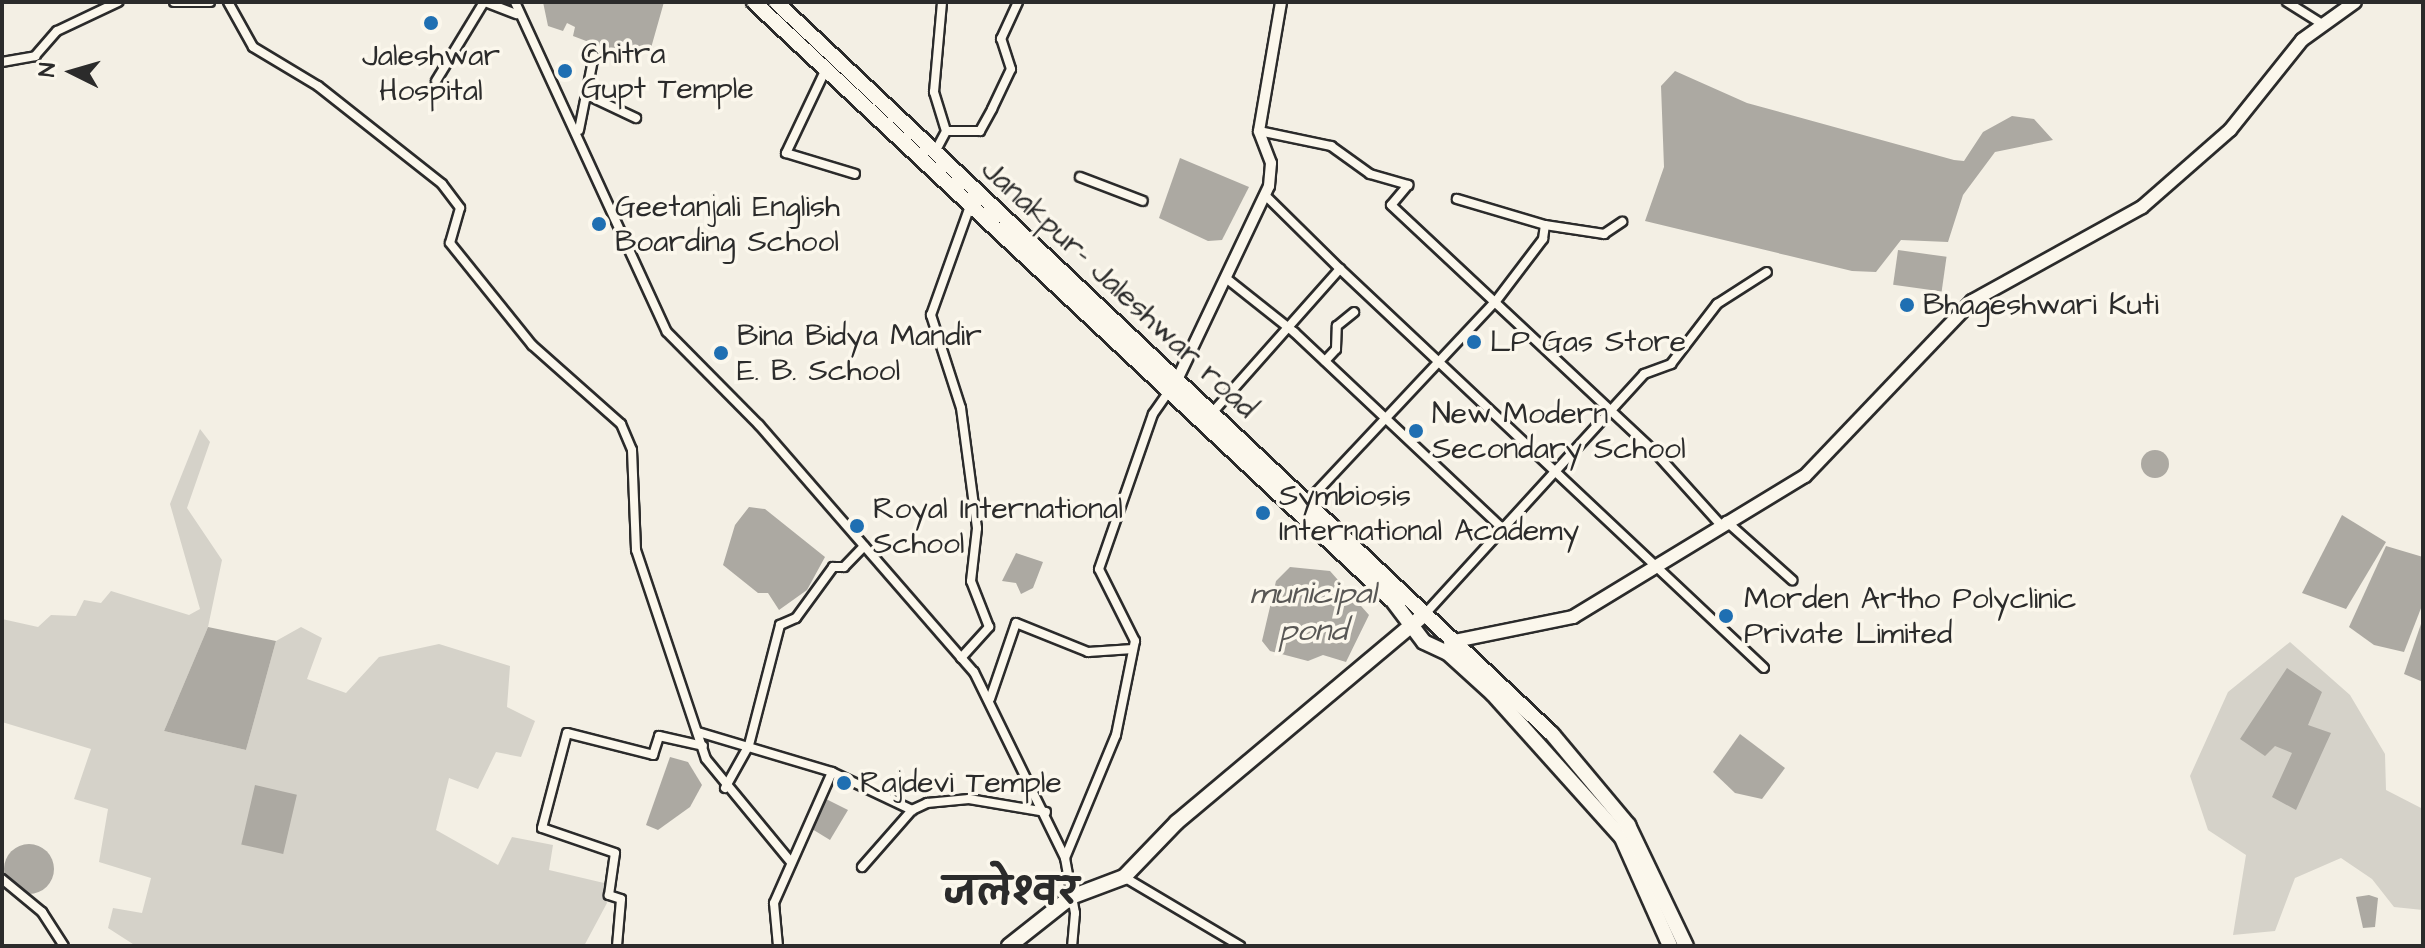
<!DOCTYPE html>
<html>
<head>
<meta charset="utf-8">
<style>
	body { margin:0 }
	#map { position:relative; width:2425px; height:948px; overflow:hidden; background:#f3efe4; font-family:"Architects Daughter","Playpen Sans Deva",sans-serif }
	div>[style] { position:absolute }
	.green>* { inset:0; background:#d5d2c9 }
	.water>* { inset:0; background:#aca9a2; transform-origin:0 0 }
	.round { border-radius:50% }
	.roads { filter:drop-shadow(2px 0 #2b2b2b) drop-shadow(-2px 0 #2b2b2b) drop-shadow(0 2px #2b2b2b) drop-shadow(0 -2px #2b2b2b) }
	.minor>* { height:8px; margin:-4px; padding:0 4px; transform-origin:4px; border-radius:4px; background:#fbf7ec }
	.tertiary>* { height:10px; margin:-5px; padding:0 5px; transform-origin:5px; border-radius:5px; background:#fbf7ec }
	.secondary>* { height:12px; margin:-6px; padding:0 6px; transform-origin:6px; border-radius:6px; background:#fbf7ec }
	.primary>* { height:14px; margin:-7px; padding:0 7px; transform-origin:7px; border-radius:7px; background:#fbf7ec }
	.trunk>* { height:14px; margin:-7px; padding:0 7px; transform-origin:7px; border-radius:7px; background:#fbf7ec }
	.dots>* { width:22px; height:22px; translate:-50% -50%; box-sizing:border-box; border:4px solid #fbf7ec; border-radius:50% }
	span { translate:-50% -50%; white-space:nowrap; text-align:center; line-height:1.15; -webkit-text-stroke:7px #fbf7ec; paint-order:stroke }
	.poi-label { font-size:30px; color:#2b2b2b }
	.left { translate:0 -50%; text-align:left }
	.street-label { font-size:30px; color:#2b2b2b }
	.water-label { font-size:32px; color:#585755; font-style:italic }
	.district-label { font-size:38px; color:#2b2b2b; font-weight:700 }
	.frame { position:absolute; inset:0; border:4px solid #2b2b2b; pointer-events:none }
	.north { position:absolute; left:32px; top:32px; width:80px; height:80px; -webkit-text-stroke:6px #fbf7ec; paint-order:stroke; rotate:275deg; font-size:22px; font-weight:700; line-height:32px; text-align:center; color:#2b2b2b }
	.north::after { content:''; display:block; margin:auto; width:28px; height:36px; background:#2b2b2b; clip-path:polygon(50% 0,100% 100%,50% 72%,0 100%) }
</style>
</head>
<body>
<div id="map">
	<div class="green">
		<div style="clip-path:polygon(200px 429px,210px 442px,187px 508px,222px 560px,208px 627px,164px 731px,246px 750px,276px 641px,301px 627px,322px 638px,307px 679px,346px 693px,379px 657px,439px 644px,510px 666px,507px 707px,535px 721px,521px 757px,496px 752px,478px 789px,449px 778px,436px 830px,498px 865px,512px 837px,553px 845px,549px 870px,604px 883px,607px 903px,584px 946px,136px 946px,108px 928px,113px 908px,142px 913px,151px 878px,99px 862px,108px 809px,74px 799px,91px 749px,2px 722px,2px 619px,38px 627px,51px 615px,76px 616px,84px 600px,101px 603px,111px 591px,189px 615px,200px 609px,170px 504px)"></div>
		<div style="clip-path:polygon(2290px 642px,2350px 695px,2385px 754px,2386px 790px,2423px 809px,2423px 910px,2394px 907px,2372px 879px,2341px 858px,2295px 878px,2275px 931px,2233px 935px,2246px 855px,2208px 830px,2190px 776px,2228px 692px)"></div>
	</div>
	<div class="water">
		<div style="clip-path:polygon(543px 2px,664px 2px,651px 48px,631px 58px,573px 36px,575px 27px,567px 23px,563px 31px,548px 26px)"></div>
		<div style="clip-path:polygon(1675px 71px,1747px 103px,1954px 160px,1964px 161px,1983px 132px,2012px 116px,2034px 119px,2053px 140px,1995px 152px,1963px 195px,1948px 242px,1901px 240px,1876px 272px,1852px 271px,1645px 221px,1664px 167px,1661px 86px)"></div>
		<div style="clip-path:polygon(1180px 158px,1249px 187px,1222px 240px,1208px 241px,1159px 218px)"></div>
		<div style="left:1898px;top:250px;width:49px;height:35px;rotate:8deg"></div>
		<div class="round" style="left:2141px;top:450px;width:28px;height:28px"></div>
		<div style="clip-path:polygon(749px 507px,765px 509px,825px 557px,807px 590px,779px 610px,768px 593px,758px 593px,723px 565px,735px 525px)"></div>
		<div style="clip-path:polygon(2342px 515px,2386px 542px,2346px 609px,2302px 593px)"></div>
		<div style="clip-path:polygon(2386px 546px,2423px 557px,2423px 603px,2404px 652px,2374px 645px,2349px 627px)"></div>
		<div style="clip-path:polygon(1016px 553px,1043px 562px,1033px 588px,1021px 594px,1016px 583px,1002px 581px)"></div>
		<div style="clip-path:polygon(1290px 567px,1330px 571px,1369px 615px,1346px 662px,1323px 655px,1308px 661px,1270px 651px,1262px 641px,1276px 581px)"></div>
		<div style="clip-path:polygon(2423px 618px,2423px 682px,2404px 674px)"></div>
		<div style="clip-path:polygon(208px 627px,276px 641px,246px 750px,164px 731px)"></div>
		<div style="clip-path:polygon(2287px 668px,2322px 692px,2308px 725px,2331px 733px,2296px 810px,2272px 797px,2292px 753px,2275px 746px,2265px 756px,2240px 739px)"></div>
		<div style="clip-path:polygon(1740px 734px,1785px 768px,1762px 799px,1735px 793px,1713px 772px)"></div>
		<div style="clip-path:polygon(670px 757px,688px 762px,702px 785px,690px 807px,658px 830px,646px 825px)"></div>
		<div style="left:255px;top:785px;width:43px;height:61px;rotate:13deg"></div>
		<div style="clip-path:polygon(826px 799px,848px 810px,830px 840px,812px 829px)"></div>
		<div class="round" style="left:4px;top:844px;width:50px;height:50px"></div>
		<div style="clip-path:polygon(2369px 895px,2378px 898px,2375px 927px,2363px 928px,2356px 897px)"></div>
	</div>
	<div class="roads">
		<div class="minor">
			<div style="left:174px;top:2px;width:36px"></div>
			<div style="left:228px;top:2px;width:51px;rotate:60.9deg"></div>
			<div style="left:253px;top:47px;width:76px;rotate:31deg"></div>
			<div style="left:318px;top:86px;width:158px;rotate:38.3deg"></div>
			<div style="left:442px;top:184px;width:30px;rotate:53deg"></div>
			<div style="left:460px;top:208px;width:36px;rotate:106deg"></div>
			<div style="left:450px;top:243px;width:131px;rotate:51.2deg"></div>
			<div style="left:532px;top:345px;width:119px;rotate:41.6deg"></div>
			<div style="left:621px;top:424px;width:28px;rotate:67deg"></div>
			<div style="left:632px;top:450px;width:100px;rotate:87.7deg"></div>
			<div style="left:636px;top:550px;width:220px;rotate:71.5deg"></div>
			<div style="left:706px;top:759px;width:132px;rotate:50.5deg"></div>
			<div style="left:485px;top:2px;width:34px;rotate:21deg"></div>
			<div style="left:515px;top:2px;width:363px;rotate:65.3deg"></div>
			<div style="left:667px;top:332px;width:131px;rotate:45.3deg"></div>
			<div style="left:759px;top:425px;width:327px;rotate:49deg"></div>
			<div style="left:974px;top:672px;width:207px;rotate:63.9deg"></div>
			<div style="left:1065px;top:858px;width:56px;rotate:79.7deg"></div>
			<div style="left:1075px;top:913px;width:33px;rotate:95deg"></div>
			<div style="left:2287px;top:2px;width:41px;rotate:32.2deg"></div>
			<div style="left:2px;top:62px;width:34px;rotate:-10deg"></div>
			<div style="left:35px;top:56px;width:33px;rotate:-49deg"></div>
			<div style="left:57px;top:31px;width:68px;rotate:-25.4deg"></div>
			<div style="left:825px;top:71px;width:91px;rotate:115.4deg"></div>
			<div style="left:786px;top:153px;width:72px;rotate:16.9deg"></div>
			<div style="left:436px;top:81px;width:92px;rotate:-58.7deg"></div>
			<div style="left:589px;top:96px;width:52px;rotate:25.1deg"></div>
			<div style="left:579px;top:130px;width:76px;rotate:-78.7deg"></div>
			<div style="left:946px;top:131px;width:34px"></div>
			<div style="left:980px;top:131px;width:25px;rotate:-61deg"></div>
			<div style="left:992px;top:109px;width:44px;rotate:-64.6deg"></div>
			<div style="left:1011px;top:69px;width:32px;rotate:-108deg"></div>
			<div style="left:1001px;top:39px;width:41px;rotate:-65.3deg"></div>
			<div style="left:1259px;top:131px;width:74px;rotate:11.8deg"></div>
			<div style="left:1331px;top:146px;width:48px;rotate:35.7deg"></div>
			<div style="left:1370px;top:174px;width:40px;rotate:16deg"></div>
			<div style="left:1408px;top:185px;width:26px;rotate:130deg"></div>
			<div style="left:1391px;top:205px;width:360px;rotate:43.1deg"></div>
			<div style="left:1654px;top:451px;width:98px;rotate:47.9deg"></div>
			<div style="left:935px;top:152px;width:24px;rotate:-62deg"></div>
			<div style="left:946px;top:131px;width:41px;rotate:-107.1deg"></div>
			<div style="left:934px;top:92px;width:90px;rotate:-84.9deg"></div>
			<div style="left:1080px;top:177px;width:67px;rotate:20.9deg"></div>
			<div style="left:1545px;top:225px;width:60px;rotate:8.7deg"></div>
			<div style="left:1604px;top:234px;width:22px;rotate:-34deg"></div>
			<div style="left:1340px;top:269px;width:582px;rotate:43.26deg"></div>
			<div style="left:1226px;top:278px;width:87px;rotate:38.5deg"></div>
			<div style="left:1294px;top:332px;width:291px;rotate:43.3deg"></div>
			<div style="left:1325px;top:361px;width:16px;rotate:-47deg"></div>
			<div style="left:1336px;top:349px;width:23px;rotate:-88deg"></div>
			<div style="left:1337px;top:326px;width:22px;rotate:-39deg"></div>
			<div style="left:1212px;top:413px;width:193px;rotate:-48.4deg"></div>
			<div style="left:1340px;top:269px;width:105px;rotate:-135.4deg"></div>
			<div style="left:1306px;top:503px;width:277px;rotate:-46.8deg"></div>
			<div style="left:1496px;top:301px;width:78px;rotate:-52.8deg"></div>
			<div style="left:1543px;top:239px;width:14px;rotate:-82deg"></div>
			<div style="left:1545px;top:225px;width:92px;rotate:-163.5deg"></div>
			<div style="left:1726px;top:521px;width:89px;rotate:41.8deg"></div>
			<div style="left:1425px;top:614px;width:325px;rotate:-47.6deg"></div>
			<div style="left:1644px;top:374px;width:29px;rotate:-20deg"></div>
			<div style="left:1671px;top:364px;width:76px;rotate:-52.5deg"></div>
			<div style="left:1717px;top:304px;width:59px;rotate:-32.6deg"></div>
			<div style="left:961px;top:658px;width:42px;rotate:-47.9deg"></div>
			<div style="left:989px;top:627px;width:49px;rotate:-111.4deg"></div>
			<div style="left:971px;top:581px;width:53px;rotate:-83.5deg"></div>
			<div style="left:977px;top:528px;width:121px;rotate:-97.6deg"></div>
			<div style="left:961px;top:408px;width:98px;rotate:-107.9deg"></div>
			<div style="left:931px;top:315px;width:113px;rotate:-70.3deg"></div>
			<div style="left:990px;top:699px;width:80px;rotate:-71.1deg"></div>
			<div style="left:1016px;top:623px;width:78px;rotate:21.9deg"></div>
			<div style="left:1088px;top:652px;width:45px;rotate:-3.8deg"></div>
			<div style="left:698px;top:732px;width:140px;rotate:16.6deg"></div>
			<div style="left:725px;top:788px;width:49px;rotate:-60.8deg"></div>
			<div style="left:749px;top:745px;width:124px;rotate:-75.5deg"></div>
			<div style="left:780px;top:625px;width:17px;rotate:-24deg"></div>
			<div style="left:796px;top:618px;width:63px;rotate:-54deg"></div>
			<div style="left:833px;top:567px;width:11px"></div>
			<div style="left:844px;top:567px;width:29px;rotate:-46deg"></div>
			<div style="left:1065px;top:858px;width:133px;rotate:-67.5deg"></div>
			<div style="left:1116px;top:735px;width:96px;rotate:-78.6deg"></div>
			<div style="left:1135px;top:641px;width:80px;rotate:-116.6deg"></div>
			<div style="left:1099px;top:569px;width:164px;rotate:-70.8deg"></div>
			<div style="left:1153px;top:414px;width:29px;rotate:-55deg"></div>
			<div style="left:862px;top:867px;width:76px;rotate:-48.7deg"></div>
			<div style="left:912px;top:810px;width:17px;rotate:-25deg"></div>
			<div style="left:927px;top:803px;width:42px;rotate:-5.4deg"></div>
			<div style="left:969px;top:799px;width:78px;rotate:9.6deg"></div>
			<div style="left:1124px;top:877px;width:135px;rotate:30.7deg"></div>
			<div style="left:2px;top:879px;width:52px;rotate:39.5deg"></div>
			<div style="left:42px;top:912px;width:40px;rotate:57.1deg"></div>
			<div style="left:617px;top:946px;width:47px;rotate:-85.1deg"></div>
			<div style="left:621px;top:899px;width:13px;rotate:-162deg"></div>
			<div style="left:609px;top:895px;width:42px;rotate:-81.9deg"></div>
			<div style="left:615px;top:853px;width:77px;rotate:-161.1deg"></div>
			<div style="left:542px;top:828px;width:98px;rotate:-75.3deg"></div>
			<div style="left:567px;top:733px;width:89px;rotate:14.3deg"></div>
			<div style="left:653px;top:755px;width:20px;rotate:-72deg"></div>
			<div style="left:659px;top:736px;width:45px;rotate:12.8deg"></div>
			<div style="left:778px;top:946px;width:43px;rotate:-95.3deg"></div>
			<div style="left:774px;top:903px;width:143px;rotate:-66.1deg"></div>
			<div style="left:832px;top:772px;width:89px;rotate:25.4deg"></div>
		</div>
		<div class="tertiary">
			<div style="left:1176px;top:382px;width:217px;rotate:-64.6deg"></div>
			<div style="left:1269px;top:186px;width:23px;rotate:-85deg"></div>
			<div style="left:1271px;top:163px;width:34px;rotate:-111deg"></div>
			<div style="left:1259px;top:131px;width:131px;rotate:-80.3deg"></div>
		</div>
		<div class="secondary">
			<div style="left:1450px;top:642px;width:126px;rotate:-11.5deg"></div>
			<div style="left:1573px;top:617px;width:271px;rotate:-31.3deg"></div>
			<div style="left:1805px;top:476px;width:242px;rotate:-46.3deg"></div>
			<div style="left:1972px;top:301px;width:194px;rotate:-28.9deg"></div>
			<div style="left:2142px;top:207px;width:117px;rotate:-41.2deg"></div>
			<div style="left:2230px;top:130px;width:115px;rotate:-51.3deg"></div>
			<div style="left:2302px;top:40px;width:65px;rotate:-35.6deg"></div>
		</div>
		<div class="primary">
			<div style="left:1009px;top:946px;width:79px;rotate:-38.3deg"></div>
			<div style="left:1071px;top:897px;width:57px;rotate:-20.7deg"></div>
			<div style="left:1124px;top:877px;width:76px;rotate:-46.1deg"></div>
			<div style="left:1177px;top:822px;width:324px;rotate:-40deg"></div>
		</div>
		<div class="trunk">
			<div style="left:754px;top:2px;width:876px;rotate:43.15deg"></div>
			<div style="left:1393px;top:601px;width:51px;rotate:52.9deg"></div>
			<div style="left:1424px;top:642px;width:26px;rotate:25deg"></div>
			<div style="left:1448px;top:653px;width:61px;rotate:42.3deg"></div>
			<div style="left:1493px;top:694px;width:193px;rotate:48.1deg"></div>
			<div style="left:1622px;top:838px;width:118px;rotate:66deg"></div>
			<div style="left:776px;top:2px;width:1067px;rotate:43.33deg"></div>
			<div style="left:1552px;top:734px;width:119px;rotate:50.1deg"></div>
			<div style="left:1628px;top:825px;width:134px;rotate:64.4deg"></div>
		</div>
	</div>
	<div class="dots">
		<div style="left:431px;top:23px;background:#1f6fb2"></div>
		<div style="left:565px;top:71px;background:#1f6fb2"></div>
		<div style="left:599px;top:224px;background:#1f6fb2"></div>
		<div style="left:1907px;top:305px;background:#1f6fb2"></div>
		<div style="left:1474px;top:342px;background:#1f6fb2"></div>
		<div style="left:721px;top:353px;background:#1f6fb2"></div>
		<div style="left:1416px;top:431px;background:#1f6fb2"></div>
		<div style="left:1263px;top:513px;background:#1f6fb2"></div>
		<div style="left:857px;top:526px;background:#1f6fb2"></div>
		<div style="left:1726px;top:616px;background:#1f6fb2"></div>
		<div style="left:844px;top:783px;background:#1f6fb2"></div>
	</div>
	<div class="poi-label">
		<span class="left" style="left:581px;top:71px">Chitra<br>Gupt Temple</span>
		<span style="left:431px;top:73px">Jaleshwar<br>Hospital</span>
		<span class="left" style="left:615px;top:224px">Geetanjali English<br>Boarding School</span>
		<span class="left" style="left:1923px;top:305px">Bhageshwari Kuti</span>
		<span class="left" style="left:737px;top:353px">Bina Bidya Mandir<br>E. B. School</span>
		<span class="left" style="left:1490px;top:342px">LP Gas Store</span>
		<span class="left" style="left:1432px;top:431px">New Modern<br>Secondary School</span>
		<span class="left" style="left:1279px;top:513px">Symbiosis<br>International Academy</span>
		<span class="left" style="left:873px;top:526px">Royal International<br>School</span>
		<span class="left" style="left:1744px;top:616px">Morden Artho Polyclinic<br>Private Limited</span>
		<span class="left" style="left:860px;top:783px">Rajdevi Temple</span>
	</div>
	<div class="street-label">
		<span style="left:1119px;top:289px;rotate:43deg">Janakpur- Jaleshwar road</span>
	</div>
	<div class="water-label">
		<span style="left:1313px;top:613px">municipal<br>pond</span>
	</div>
	<div class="district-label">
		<span style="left:1011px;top:894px">जलेश्वर</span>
	</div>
	<div class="frame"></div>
	<div class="north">N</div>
</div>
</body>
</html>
